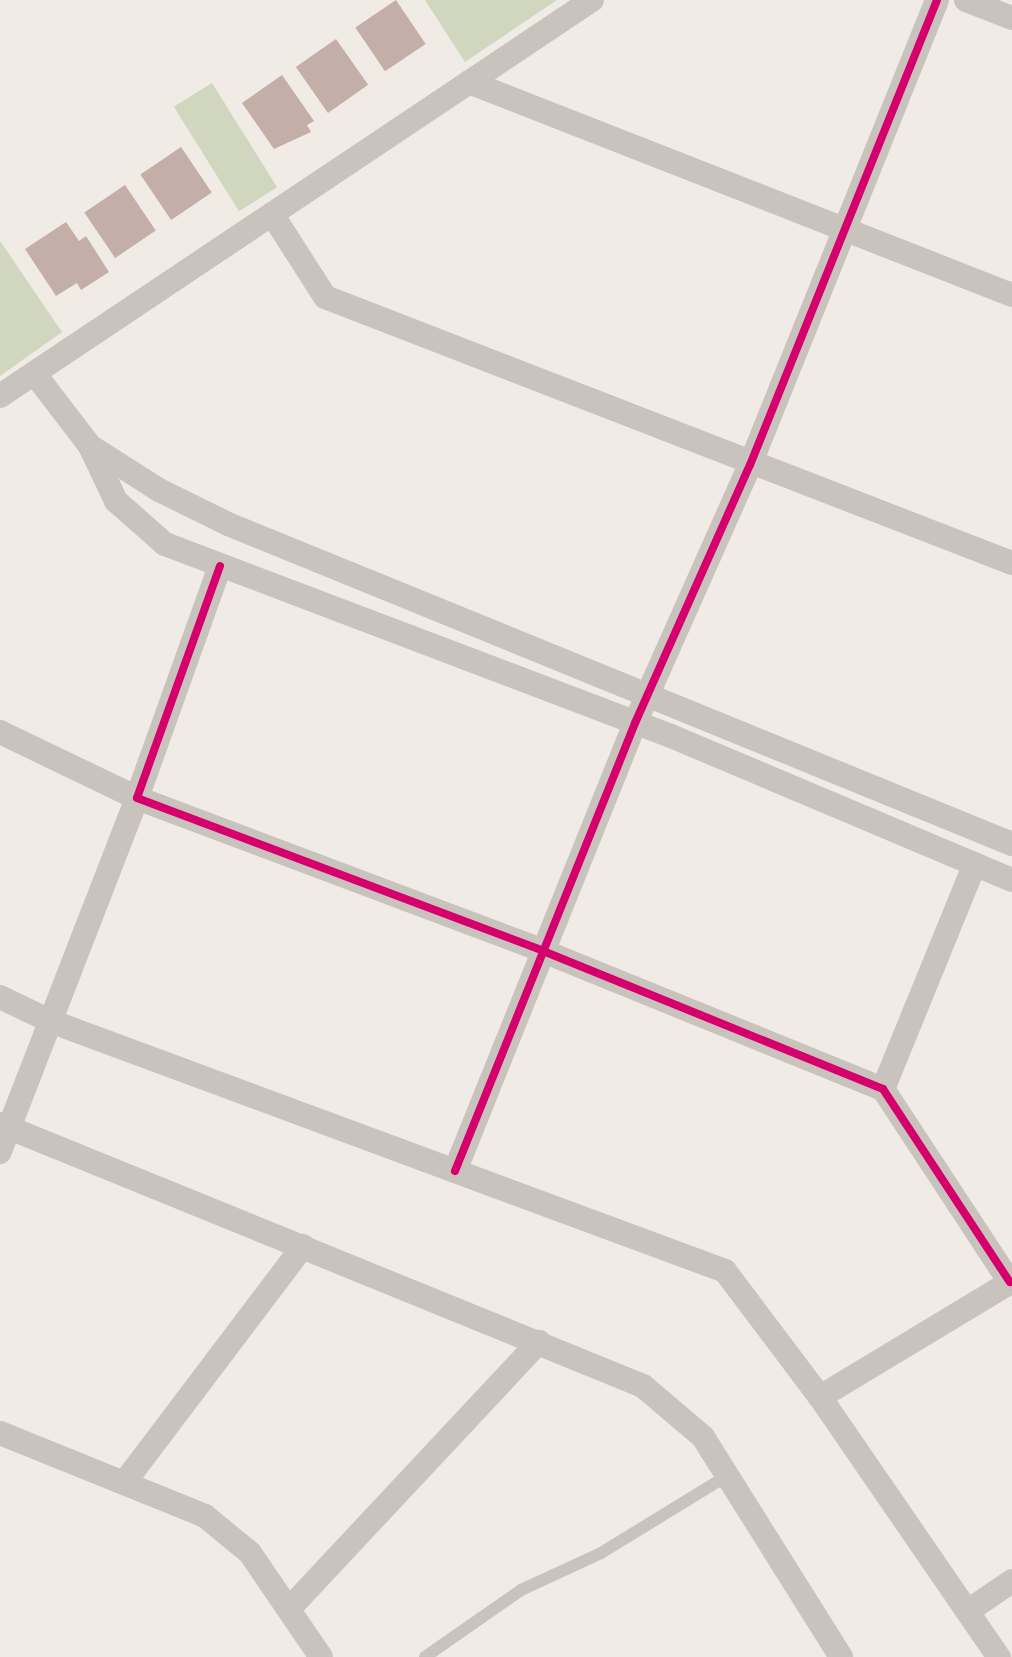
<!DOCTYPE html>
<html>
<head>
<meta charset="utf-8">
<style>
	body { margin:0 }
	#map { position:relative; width:1012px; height:1657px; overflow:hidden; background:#f0ebe5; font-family:"Alegreya Sans",sans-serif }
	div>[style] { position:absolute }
	.green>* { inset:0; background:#d1d6bf; transform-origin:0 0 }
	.building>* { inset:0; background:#c3afa7; transform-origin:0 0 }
	.service>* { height:12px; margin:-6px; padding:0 6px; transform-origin:6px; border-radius:6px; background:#c9c3be }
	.minor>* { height:24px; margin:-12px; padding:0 12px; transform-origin:12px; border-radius:12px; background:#c9c3be }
	.cycleway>* { height:8px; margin:-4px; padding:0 4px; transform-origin:4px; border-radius:4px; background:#d6006c }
	span { translate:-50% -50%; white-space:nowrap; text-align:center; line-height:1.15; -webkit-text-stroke:7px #fbf5ee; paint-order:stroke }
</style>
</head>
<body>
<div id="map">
	<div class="green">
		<div style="clip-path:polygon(425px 0,557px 0,465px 62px)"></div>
		<div style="left:212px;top:83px;width:123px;height:45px;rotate:58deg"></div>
		<div style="clip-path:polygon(0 241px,62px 332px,0 376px)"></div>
	</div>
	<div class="building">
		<div style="left:396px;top:0;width:53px;height:49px;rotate:56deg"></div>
		<div style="left:336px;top:39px;width:56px;height:49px;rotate:55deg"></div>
		<div style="clip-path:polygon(282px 75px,314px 121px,307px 125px,311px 132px,274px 149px,242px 103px)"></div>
		<div style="left:181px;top:147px;width:55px;height:49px;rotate:56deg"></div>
		<div style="left:125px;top:185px;width:55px;height:49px;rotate:56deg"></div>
		<div style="clip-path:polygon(66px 222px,79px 241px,86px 236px,109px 272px,81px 290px,77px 283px,56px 296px,25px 249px)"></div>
	</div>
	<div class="service">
		<div style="left:425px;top:1657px;width:117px;rotate:-34.9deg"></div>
		<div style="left:521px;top:1590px;width:88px;rotate:-24.8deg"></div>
		<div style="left:601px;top:1553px;width:151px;rotate:-31.5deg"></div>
	</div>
	<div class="minor">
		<div style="left:966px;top:0;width:49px;rotate:21.4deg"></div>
		<div style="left:469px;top:82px;width:583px;rotate:21.42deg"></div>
		<div style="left:272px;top:214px;width:98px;rotate:57.4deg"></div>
		<div style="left:325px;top:297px;width:737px;rotate:21.17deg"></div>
		<div style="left:34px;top:373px;width:92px;rotate:52.5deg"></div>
		<div style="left:90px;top:446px;width:61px;rotate:64.7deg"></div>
		<div style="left:116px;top:501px;width:65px;rotate:41.3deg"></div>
		<div style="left:165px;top:544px;width:541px;rotate:20.78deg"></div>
		<div style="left:671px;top:736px;width:370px;rotate:22.9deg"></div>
		<div style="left:0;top:396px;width:712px;rotate:-33.78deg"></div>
		<div style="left:90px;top:446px;width:82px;rotate:32.5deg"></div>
		<div style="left:159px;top:490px;width:77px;rotate:26.2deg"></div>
		<div style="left:228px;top:524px;width:847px;rotate:22.2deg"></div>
		<div style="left:220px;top:566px;width:246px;rotate:109.7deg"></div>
		<div style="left:137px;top:798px;width:434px;rotate:20.6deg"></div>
		<div style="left:543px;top:951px;width:367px;rotate:22.1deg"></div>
		<div style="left:883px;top:1089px;width:231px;rotate:56.7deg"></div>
		<div style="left:0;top:732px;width:152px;rotate:25.7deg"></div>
		<div style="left:137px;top:798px;width:380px;rotate:111.2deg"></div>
		<div style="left:0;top:997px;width:55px;rotate:25.6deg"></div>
		<div style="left:50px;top:1021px;width:720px;rotate:20.32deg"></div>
		<div style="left:725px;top:1271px;width:158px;rotate:53deg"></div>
		<div style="left:820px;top:1397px;width:316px;rotate:55.5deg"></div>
		<div style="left:883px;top:1089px;width:243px;rotate:-67.8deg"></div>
		<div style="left:0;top:1124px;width:694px;rotate:22.17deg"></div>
		<div style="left:643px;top:1386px;width:79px;rotate:40.4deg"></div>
		<div style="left:703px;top:1437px;width:260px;rotate:57.9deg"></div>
		<div style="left:455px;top:1171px;width:483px;rotate:-68.1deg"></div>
		<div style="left:635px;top:723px;width:282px;rotate:-66deg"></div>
		<div style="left:750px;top:465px;width:501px;rotate:-68.09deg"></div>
		<div style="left:820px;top:1397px;width:224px;rotate:-31.1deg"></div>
		<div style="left:0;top:1433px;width:221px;rotate:22deg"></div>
		<div style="left:205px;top:1516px;width:58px;rotate:39.4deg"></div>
		<div style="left:250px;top:1553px;width:126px;rotate:55.7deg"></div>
		<div style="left:124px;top:1483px;width:297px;rotate:-52.9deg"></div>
		<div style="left:289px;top:1609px;width:366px;rotate:-46.9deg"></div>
		<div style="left:968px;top:1611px;width:53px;rotate:-34.3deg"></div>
	</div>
	<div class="cycleway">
		<div style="left:220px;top:566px;width:246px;rotate:109.7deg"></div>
		<div style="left:137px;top:798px;width:434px;rotate:20.6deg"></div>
		<div style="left:543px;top:951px;width:367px;rotate:22.1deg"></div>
		<div style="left:883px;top:1089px;width:231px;rotate:56.7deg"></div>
		<div style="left:455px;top:1171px;width:483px;rotate:-68.1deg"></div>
		<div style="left:635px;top:723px;width:282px;rotate:-66deg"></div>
		<div style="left:750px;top:465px;width:501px;rotate:-68.09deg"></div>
	</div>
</div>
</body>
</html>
